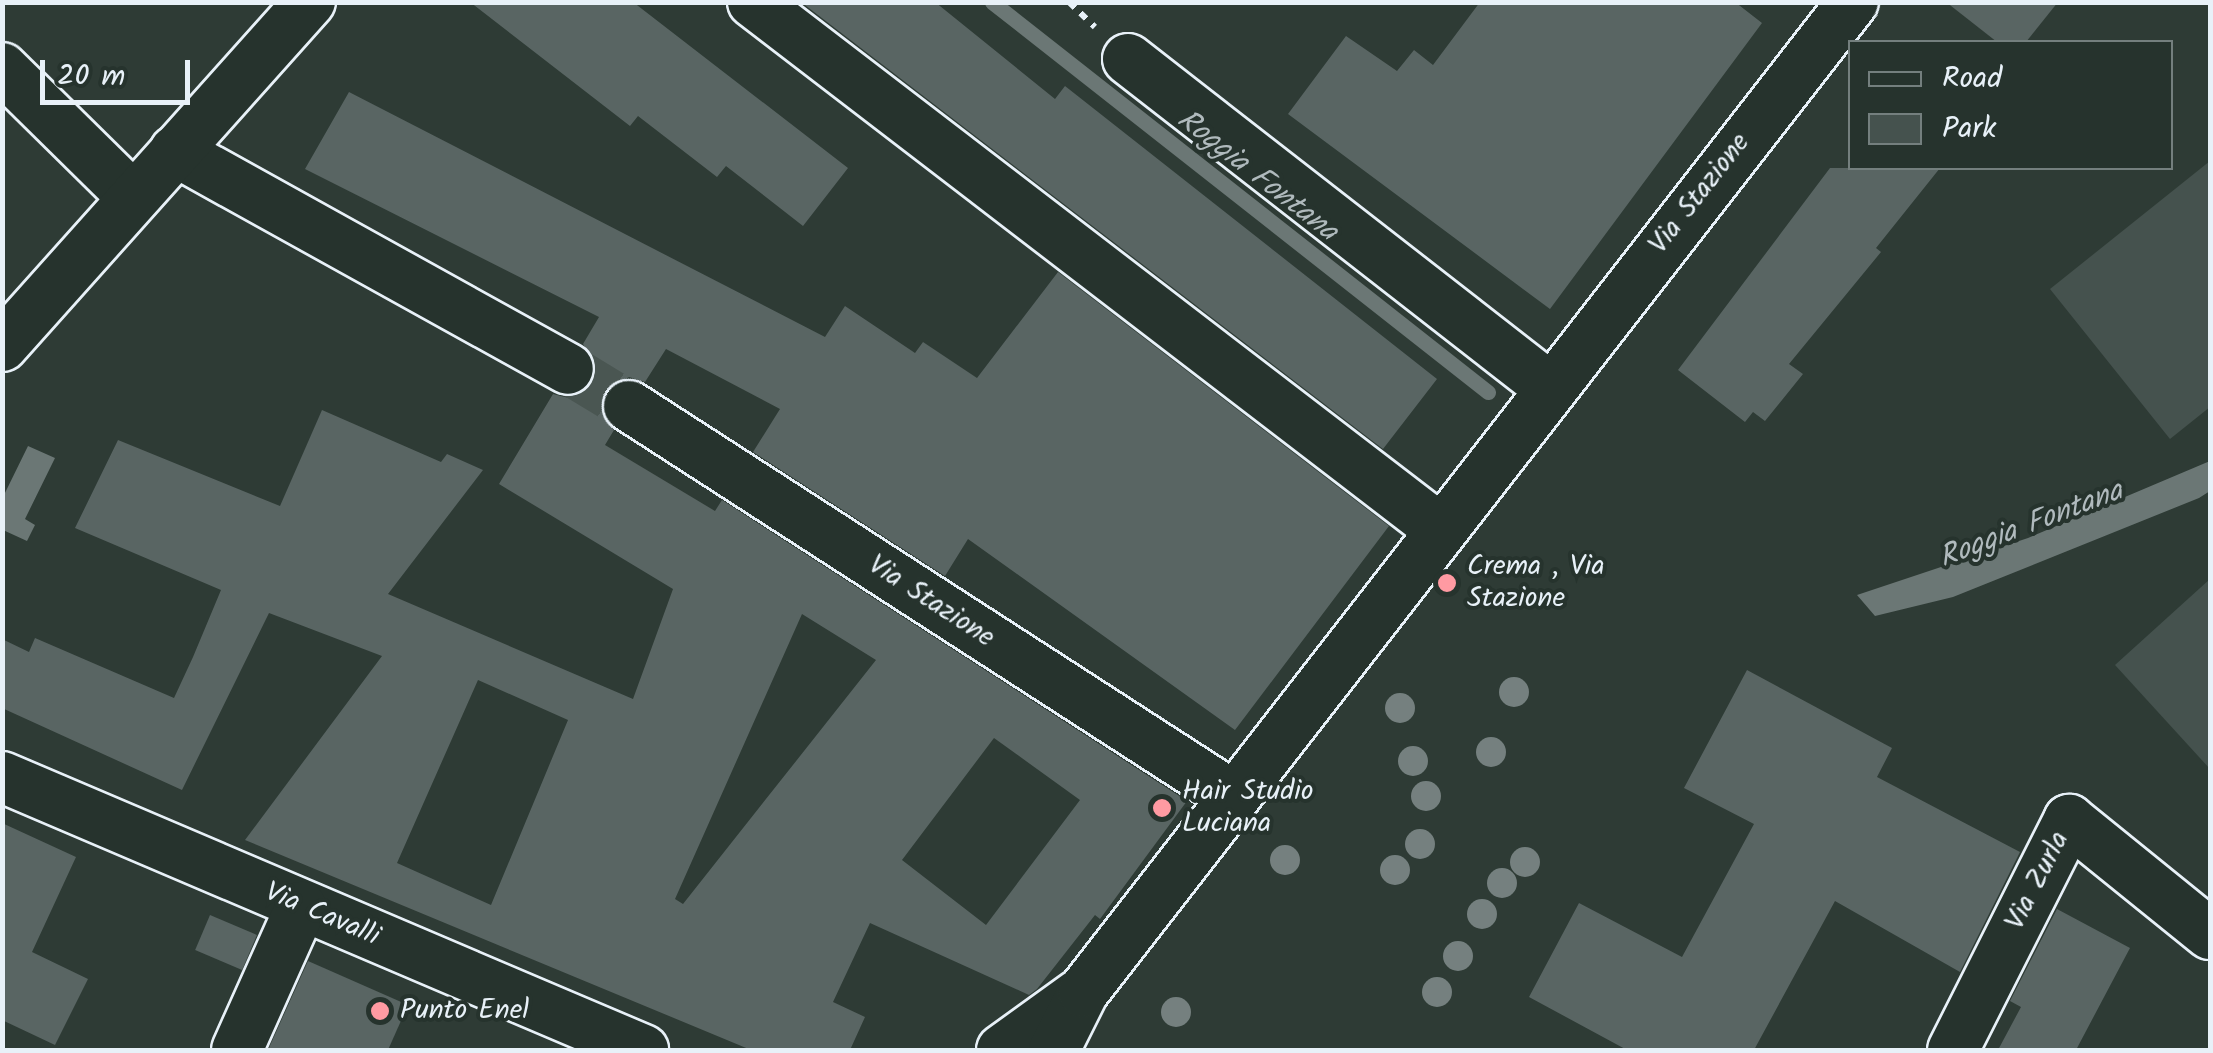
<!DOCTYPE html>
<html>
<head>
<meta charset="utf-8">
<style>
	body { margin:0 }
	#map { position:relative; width:2213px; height:1053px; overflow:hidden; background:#2e3b35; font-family:Kalam,sans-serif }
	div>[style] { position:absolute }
	.green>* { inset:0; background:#45524e }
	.water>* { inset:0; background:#6b7775 }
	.stream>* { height:15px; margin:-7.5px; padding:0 7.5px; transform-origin:7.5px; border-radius:7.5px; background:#6b7775 }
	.building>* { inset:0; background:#596563; transform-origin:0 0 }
	.minor-tunnel>* { height:50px; margin-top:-25px; transform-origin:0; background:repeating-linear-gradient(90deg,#4a5652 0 50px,transparent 0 75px) }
	.path>* { height:6px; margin-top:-3px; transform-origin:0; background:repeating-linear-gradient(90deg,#e8f1f8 0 8px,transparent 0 16px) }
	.roads { filter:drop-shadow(2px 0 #e8f1f8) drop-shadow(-2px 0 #e8f1f8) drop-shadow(0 2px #e8f1f8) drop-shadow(0 -2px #e8f1f8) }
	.minor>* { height:50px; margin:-25px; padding:0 25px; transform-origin:25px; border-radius:25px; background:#26332d }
	.trees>* { width:30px; height:30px; margin:-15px; border-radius:50%; background:#75807f }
	.dots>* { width:28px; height:28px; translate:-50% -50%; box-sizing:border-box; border:5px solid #26332d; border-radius:50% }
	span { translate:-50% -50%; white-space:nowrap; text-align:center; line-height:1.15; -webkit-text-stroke:8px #26332d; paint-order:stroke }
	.street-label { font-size:28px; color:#e8f1f8 }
	.poi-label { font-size:28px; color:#e8f1f8 }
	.left { translate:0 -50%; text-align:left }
	.water-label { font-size:30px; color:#b0babd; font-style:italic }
	.frame { position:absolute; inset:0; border:5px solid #e8f1f8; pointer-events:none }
	.legend { position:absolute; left:1848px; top:40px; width:325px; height:130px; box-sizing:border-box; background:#26332d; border:2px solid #747f7e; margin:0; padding:12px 18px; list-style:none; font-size:30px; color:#e8f1f8 }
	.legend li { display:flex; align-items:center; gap:20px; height:50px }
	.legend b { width:50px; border:2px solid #747f7e }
	.scale { position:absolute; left:40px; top:60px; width:150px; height:45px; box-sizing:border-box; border:5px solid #e8f1f8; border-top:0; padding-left:12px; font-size:30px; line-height:35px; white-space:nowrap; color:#e8f1f8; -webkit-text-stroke:8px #26332d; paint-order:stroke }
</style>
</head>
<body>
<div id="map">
	<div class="green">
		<div style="clip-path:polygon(2210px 161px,2210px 407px,2170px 439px,2050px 289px)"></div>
		<div style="clip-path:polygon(2210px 579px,2210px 769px,2115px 665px)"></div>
	</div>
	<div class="water">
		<div style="clip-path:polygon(28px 446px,55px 458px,25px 519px,35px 525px,27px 541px,3px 530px,2px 499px)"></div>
		<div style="clip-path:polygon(2210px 461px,2210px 491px,2199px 498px,1953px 597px,1875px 616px,1857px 595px,2028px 538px)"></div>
	</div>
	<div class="stream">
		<div style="left:992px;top:2px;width:631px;rotate:38.18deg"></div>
	</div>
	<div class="building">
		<div style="clip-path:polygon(470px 2px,633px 2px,848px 168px,803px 226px,726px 166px,717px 177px,638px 116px,630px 126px)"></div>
		<div style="clip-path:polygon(801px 2px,935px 2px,1055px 99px,1065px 86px,1437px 379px,1383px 449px)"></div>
		<div style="clip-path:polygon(1480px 2px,1735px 2px,1762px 23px,1550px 309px,1288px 114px,1346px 36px,1397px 71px,1414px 50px,1433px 65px)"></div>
		<div style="clip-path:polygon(1946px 2px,2058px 2px,2026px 42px,1997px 42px)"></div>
		<div style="clip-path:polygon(evenodd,349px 92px,825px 337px,845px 306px,915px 353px,923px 342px,977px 378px,1058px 272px,1389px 526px,1235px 730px,968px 539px,945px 576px,753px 452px,780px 409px,666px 349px,645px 382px,629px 377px,606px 390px,600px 406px,614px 430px,605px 445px,715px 511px,722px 500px,1187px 801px,1100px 919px,1095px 915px,1037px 989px,1029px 995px,870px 923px,833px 1002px,865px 1017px,850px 1050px,751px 1050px,245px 840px,382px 656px,269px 613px,182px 790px,2px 708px,2px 639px,29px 652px,35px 638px,174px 698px,193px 657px,221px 590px,75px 528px,118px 440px,280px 506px,322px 410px,441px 462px,447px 454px,483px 470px,388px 594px,633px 699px,673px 589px,499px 484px,553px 394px,569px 398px,593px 384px,597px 368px,583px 344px,599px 317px,305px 169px,349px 92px,802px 614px,876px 660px,683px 904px,675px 899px,802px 614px,349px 92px,478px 680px,568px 720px,491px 905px,397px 863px,478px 680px,349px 92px,994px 738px,1080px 800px,986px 925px,902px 860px,994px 738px)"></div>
		<div style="clip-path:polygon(1830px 168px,1940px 168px,1876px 248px,1881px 252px,1789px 364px,1803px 374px,1765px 421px,1753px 412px,1745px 422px,1678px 370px)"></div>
		<div style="clip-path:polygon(1747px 670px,1892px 748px,1877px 777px,2020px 852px,1960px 972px,1835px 901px,1754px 1050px,1627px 1050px,1529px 997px,1579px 903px,1682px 957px,1754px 824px,1684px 788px)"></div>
		<div style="clip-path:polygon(2px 823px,76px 857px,32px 952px,88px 979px,55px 1045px,2px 1020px)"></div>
		<div style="clip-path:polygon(2057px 909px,2130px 948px,2076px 1050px,1998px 1050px,2021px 1007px,2010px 1001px)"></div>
		<div style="left:210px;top:915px;width:51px;height:38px;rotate:23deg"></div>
		<div style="clip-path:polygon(308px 961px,408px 1005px,388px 1050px,268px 1050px)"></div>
	</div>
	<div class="minor-tunnel">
		<div style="left:568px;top:369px;width:71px;rotate:31.2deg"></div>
	</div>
	<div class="path">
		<div style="left:1069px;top:2px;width:36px;rotate:44deg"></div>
	</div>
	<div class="roads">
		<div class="minor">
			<div style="left:753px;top:2px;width:867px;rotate:37.5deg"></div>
			<div style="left:1128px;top:59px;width:534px;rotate:37.92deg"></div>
			<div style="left:2px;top:68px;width:184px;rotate:44.6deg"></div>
			<div style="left:175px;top:151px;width:449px;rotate:29deg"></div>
			<div style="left:2px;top:346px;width:462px;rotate:-48.2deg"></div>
			<div style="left:629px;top:406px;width:720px;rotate:32.87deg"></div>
			<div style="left:2px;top:777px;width:697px;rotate:23.07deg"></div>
			<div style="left:237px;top:1050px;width:157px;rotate:-65.9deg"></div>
			<div style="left:1002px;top:1050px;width:94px;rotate:-35.9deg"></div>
			<div style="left:1054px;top:1050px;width:65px;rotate:-63.4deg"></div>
			<div style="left:1083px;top:992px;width:1254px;rotate:-52.13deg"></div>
			<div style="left:1953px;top:1050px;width:258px;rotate:-63.2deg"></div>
			<div style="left:2069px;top:820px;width:181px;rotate:39deg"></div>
		</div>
	</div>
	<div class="trees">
		<div style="left:1514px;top:692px"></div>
		<div style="left:1400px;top:708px"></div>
		<div style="left:1491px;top:752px"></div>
		<div style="left:1413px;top:761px"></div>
		<div style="left:1426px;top:796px"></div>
		<div style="left:1420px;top:844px"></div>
		<div style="left:1285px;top:860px"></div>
		<div style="left:1525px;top:862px"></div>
		<div style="left:1395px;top:870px"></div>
		<div style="left:1502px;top:883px"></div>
		<div style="left:1482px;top:914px"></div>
		<div style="left:1458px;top:956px"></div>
		<div style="left:1437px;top:992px"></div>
		<div style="left:1176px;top:1012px"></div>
	</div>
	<div class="dots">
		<div style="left:1447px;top:583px;background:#ff9aa2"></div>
		<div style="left:1162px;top:808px;background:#ff9aa2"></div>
		<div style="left:380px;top:1011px;background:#ff9aa2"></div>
	</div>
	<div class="street-label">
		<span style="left:1700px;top:194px;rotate:-52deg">Via Stazione</span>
		<span style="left:931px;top:602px;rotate:33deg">Via Stazione</span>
		<span style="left:2038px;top:881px;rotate:-63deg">Via Zurla</span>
		<span style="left:322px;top:915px;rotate:23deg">Via Cavalli</span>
	</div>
	<div class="poi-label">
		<span class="left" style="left:1467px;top:583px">Crema , Via<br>Stazione</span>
		<span class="left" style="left:1182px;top:808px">Hair Studio<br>Luciana</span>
		<span class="left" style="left:400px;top:1011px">Punto Enel</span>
	</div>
	<div class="water-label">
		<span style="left:1257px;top:176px;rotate:38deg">Roggia Fontana</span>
		<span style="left:2031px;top:525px;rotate:-21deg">Roggia Fontana</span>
	</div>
	<div class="frame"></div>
	<ul class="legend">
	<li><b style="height:12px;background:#26332d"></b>Road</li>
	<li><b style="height:28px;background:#45524e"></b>Park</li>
	</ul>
	<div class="scale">20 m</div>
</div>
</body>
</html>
